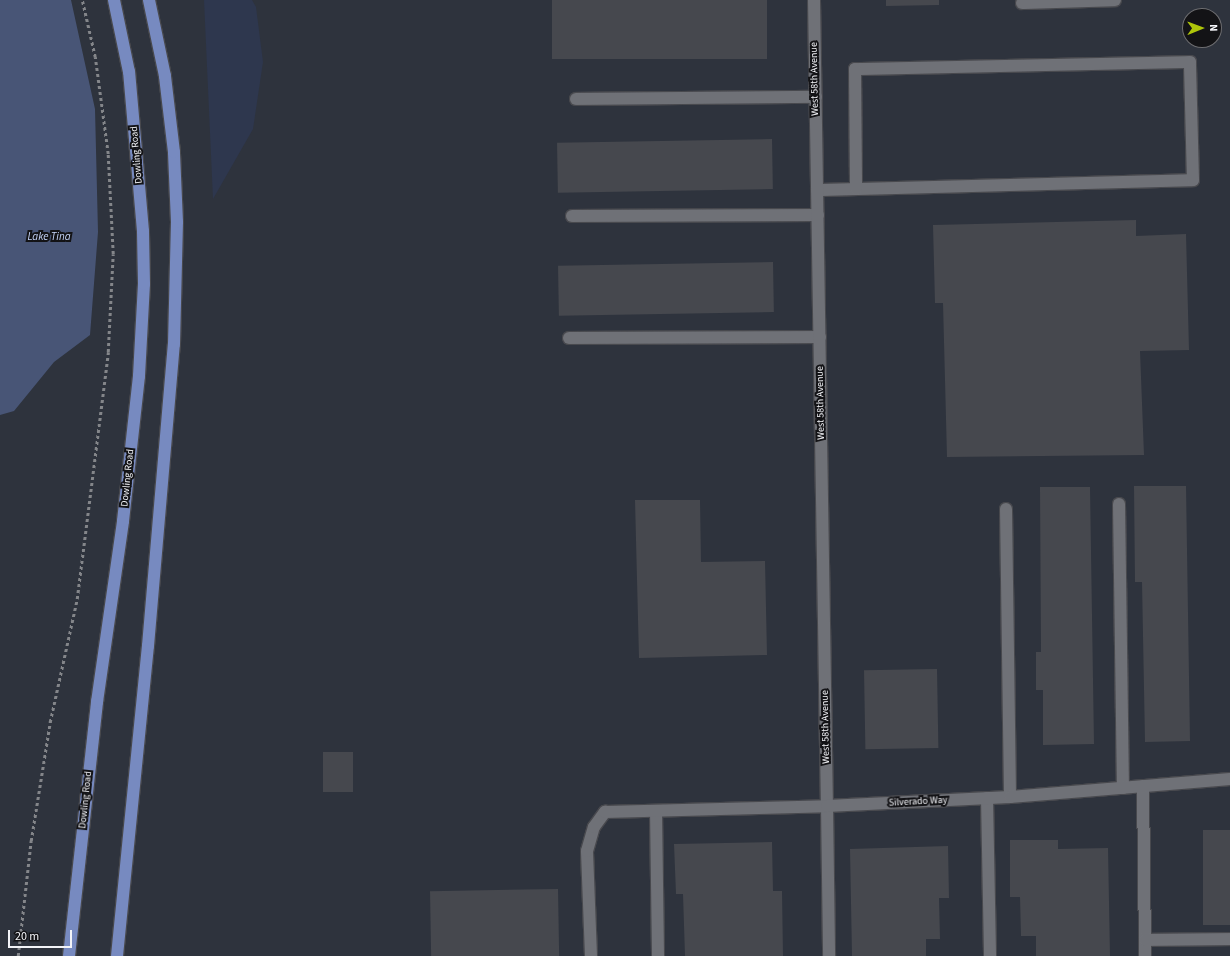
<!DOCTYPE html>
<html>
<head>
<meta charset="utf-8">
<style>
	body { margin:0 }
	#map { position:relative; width:1230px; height:956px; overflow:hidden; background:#292b30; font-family:"Source Sans 3",sans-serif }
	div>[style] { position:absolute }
	.built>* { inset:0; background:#2e333d }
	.green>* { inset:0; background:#2e374e }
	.water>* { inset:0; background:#485576 }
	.building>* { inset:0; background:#46484e; transform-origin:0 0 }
	.path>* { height:2.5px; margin-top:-1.25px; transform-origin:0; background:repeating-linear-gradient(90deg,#84868a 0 3px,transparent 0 6px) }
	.roads { filter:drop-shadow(1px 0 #48494e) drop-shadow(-1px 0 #48494e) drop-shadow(0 1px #48494e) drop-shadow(0 -1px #48494e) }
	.lane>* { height:12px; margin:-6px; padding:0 6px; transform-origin:6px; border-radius:6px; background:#6f7177 }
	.street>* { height:12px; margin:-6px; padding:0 6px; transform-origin:6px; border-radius:6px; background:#6f7177 }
	.primary>* { height:12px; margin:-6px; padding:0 6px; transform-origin:6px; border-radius:6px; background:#778ac0 }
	span { translate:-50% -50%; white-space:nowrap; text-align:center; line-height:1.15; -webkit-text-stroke:4px #131316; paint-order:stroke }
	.street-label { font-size:10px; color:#f3f4f8 }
	.water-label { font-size:11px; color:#c6d5f9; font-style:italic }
	.north { position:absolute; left:1182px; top:8px; width:40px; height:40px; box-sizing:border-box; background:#131316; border:1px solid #6d6d70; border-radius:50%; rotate:89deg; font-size:11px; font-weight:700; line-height:16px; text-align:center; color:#f3f4f8 }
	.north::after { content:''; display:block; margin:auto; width:14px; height:18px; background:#aec50a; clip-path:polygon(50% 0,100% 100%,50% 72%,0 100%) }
	.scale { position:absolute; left:8px; top:930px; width:64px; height:18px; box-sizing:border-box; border:2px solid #f3f4f8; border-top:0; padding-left:5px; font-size:12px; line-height:14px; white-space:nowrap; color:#f3f4f8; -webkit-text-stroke:3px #131316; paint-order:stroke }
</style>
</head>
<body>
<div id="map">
	<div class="built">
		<div style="clip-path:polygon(evenodd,0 0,1230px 0,1230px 956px,0 956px,0 0,1190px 16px,1214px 16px,1214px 40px,1190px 40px,1190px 16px)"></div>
	</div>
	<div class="green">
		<div style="clip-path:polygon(204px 0,252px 0,256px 7px,263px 62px,253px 129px,213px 199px)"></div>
	</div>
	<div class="water">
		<div style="clip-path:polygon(0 0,71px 0,95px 109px,98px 232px,90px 335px,54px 362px,14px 411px,0 415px)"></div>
	</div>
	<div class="building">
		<div style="left:552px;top:0;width:215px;height:59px"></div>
		<div style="clip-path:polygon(886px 0,939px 0,939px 5px,886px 6px)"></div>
		<div style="left:772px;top:139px;width:50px;height:215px;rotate:89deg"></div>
		<div style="clip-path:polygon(1136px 220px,1136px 236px,1186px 234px,1189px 350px,1140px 351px,1144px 455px,947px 457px,943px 303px,935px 303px,933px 225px)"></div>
		<div style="left:773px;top:262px;width:50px;height:215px;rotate:89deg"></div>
		<div style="clip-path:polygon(1134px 486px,1186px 486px,1190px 741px,1145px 742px,1142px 582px,1135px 582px)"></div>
		<div style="clip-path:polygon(1040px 487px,1090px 487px,1094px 744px,1043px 745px,1043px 690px,1036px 690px,1036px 652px,1041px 652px)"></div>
		<div style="clip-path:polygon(635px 500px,700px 500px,701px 562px,765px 561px,767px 655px,639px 658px)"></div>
		<div style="left:937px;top:669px;width:79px;height:73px;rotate:89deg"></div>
		<div style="left:323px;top:752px;width:30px;height:40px"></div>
		<div style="left:1203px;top:830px;width:27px;height:95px"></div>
		<div style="clip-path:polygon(1010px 840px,1058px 840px,1058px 849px,1108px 848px,1110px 956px,1036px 956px,1036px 936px,1021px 936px,1020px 897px,1010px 897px)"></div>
		<div style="clip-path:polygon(772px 842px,773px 891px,782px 891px,783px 956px,685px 956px,683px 894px,676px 894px,674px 844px)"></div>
		<div style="clip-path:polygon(948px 846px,949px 898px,939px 898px,940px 939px,926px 939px,926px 956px,852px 956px,850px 849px)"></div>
		<div style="left:558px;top:889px;width:67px;height:128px;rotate:89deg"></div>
	</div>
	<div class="path">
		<div style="left:18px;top:956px;width:116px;rotate:-83.6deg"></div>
		<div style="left:31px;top:841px;width:121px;rotate:-80.9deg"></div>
		<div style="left:50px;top:722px;width:126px;rotate:-77.6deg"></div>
		<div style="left:77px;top:599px;width:249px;rotate:-82.8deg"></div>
		<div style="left:108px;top:352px;width:98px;rotate:-87.1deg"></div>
		<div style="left:113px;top:254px;width:100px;rotate:-92.9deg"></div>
		<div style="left:108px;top:154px;width:98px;rotate:-97.6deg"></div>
		<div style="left:95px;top:57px;width:58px;rotate:-102.8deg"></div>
	</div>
	<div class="roads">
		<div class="lane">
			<div style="left:1022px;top:3px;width:93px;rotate:-1.8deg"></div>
			<div style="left:576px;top:99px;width:240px;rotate:-0.5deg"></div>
			<div style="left:817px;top:190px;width:376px;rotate:-1.5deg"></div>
			<div style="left:1193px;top:180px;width:118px;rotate:-91.5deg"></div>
			<div style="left:1190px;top:62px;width:335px;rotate:178.8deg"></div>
			<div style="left:855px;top:69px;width:120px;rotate:89.5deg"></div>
			<div style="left:572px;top:216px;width:246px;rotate:-0.2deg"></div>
			<div style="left:569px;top:338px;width:251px;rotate:-0.2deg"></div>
			<div style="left:1119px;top:504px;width:284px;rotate:89.2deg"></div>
			<div style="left:1006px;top:509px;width:288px;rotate:89.2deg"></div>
			<div style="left:1143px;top:786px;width:170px;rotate:89.3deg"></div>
			<div style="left:987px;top:798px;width:158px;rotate:88.9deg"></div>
			<div style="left:827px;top:806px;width:150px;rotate:89.2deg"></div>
			<div style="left:656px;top:811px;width:145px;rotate:89.2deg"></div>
			<div style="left:1145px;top:940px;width:85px;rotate:-0.7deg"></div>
			<div style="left:591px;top:956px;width:105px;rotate:-92.2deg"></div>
			<div style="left:587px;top:851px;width:25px;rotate:-74deg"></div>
			<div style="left:594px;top:827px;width:19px;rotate:-54deg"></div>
		</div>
		<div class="street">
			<div style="left:814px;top:0;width:806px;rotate:89.08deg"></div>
			<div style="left:605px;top:812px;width:222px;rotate:-1.5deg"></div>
			<div style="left:827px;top:806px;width:183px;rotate:-2.8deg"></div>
			<div style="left:1010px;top:797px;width:221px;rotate:-4.7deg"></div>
		</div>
		<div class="primary">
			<div style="left:69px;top:956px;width:256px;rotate:-83.7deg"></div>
			<div style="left:97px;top:702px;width:183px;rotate:-81.8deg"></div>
			<div style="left:123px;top:521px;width:146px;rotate:-83.7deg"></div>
			<div style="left:139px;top:376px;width:92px;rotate:-86.9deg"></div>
			<div style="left:144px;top:284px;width:53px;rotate:-91.1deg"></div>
			<div style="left:143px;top:231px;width:160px;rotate:-95deg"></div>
			<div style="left:129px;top:72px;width:74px;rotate:-101.8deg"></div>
			<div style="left:117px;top:956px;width:312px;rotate:-84.3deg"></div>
			<div style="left:148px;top:646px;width:303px;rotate:-85.1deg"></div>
			<div style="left:174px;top:344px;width:122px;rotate:-88.6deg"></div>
			<div style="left:177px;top:222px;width:70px;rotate:-92.5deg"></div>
			<div style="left:174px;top:152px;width:77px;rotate:-96.8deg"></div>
			<div style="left:165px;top:76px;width:78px;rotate:-101.9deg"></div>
		</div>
	</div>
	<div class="street-label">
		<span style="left:815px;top:79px;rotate:-91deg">West 58th Avenue</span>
		<span style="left:137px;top:155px;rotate:-95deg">Dowling Road</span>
		<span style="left:821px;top:403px;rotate:-91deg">West 58th Avenue</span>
		<span style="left:128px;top:478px;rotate:-84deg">Dowling Road</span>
		<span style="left:826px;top:727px;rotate:-91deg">West 58th Avenue</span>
		<span style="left:86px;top:800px;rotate:-84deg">Dowling Road</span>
		<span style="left:918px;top:802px;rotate:-3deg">Silverado Way</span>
	</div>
	<div class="water-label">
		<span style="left:49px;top:237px">Lake Tina</span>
	</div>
	<div class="north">N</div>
	<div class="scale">20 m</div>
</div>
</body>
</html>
